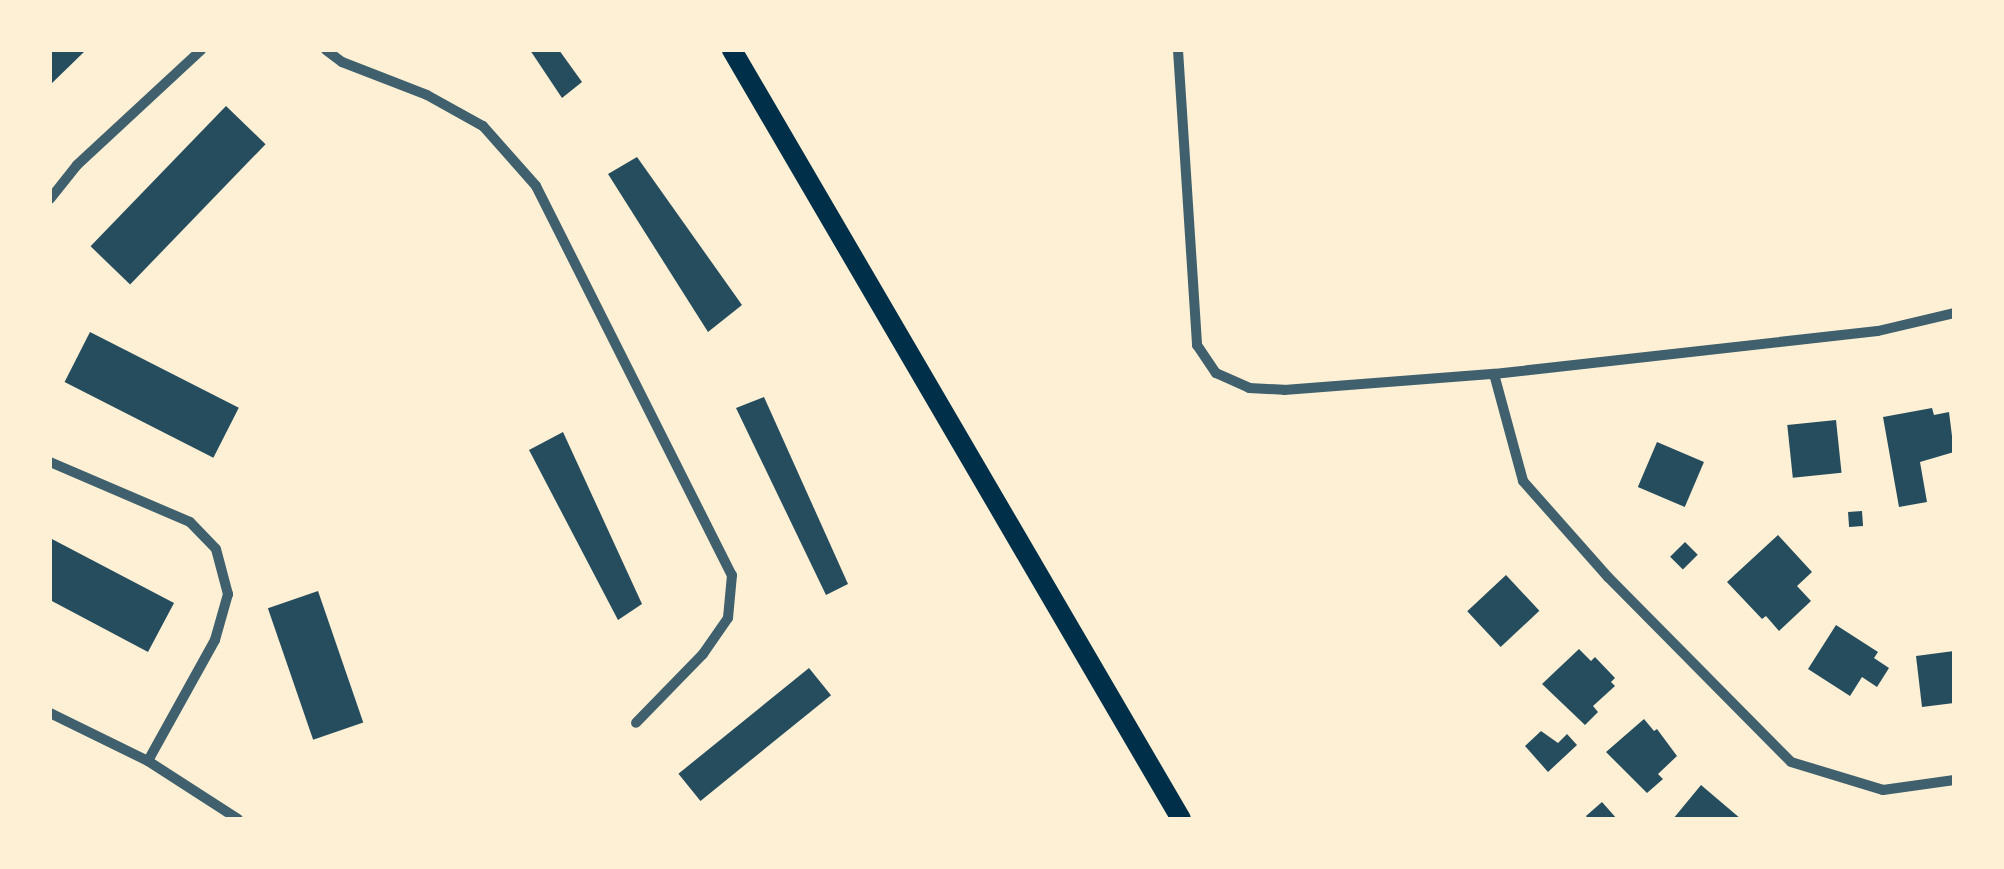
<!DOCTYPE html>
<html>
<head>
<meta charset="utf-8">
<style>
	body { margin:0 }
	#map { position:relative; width:2004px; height:869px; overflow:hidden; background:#fdf0d5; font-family:"Zilla Slab",serif }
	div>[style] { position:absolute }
	.building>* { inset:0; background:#264d5e; transform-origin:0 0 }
	.minor>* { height:10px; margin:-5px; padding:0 5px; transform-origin:5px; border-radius:5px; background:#3f606c }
	.secondary>* { height:20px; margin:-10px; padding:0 10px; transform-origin:10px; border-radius:10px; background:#003049 }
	span { translate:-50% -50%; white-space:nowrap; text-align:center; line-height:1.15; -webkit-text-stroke:8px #fdf0d5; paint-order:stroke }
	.frame { position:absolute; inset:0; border:52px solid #fdf0d5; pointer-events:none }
</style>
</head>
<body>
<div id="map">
	<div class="building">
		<div style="clip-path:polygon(50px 50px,86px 50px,50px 85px)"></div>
		<div style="clip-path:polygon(530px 50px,559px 50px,582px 82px,562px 98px)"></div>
		<div style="left:226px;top:106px;width:55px;height:195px;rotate:44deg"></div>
		<div style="clip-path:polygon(637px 157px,742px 305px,708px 332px,608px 174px)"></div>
		<div style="left:90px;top:332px;width:167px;height:56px;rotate:27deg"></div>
		<div style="clip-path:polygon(764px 397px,848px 584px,826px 595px,736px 408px)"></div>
		<div style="clip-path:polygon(1932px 408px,1934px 415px,1949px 412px,1954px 452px,1920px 462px,1927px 502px,1899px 507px,1883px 417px)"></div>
		<div style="left:1836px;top:420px;width:53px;height:49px;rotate:84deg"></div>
		<div style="clip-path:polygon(563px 432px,642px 604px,618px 620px,529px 450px)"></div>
		<div style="left:1657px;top:442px;width:51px;height:49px;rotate:23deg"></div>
		<div style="left:1862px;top:511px;width:15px;height:14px;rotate:86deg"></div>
		<div style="clip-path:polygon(1778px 535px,1812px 572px,1797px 586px,1811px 601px,1779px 631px,1766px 616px,1762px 619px,1727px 582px)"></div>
		<div style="clip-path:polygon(50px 538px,174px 603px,148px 652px,50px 600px)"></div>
		<div style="left:1685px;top:542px;width:18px;height:21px;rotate:45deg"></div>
		<div style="left:1506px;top:575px;width:49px;height:53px;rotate:47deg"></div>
		<div style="left:318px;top:591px;width:139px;height:53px;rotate:71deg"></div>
		<div style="clip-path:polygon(1836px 625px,1878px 652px,1874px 658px,1889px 668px,1877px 687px,1862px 677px,1850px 696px,1808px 669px)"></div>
		<div style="clip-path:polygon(1579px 649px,1591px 661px,1595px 657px,1615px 678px,1611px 682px,1615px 686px,1593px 706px,1598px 712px,1585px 725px,1542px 684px)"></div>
		<div style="clip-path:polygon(1954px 651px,1954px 703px,1922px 707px,1916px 656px)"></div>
		<div style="left:809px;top:668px;width:35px;height:168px;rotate:51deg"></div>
		<div style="clip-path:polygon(1644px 719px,1654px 731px,1657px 729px,1677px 756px,1658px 774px,1663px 779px,1647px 793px,1606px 752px)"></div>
		<div style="clip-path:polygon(1541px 731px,1558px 743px,1567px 734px,1577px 745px,1548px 772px,1525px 746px)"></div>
		<div style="clip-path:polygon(1701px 785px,1741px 819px,1673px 819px)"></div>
		<div style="clip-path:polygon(1602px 802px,1617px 819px,1588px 819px,1586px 816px)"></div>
	</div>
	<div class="minor">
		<div style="left:326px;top:50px;width:20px;rotate:37deg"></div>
		<div style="left:342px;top:62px;width:91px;rotate:21.2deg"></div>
		<div style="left:427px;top:95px;width:64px;rotate:29deg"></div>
		<div style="left:483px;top:126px;width:80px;rotate:48.5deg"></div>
		<div style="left:536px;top:186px;width:436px;rotate:63.3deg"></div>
		<div style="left:732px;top:575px;width:43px;rotate:95.3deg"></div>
		<div style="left:728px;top:618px;width:44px;rotate:124.8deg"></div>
		<div style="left:703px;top:654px;width:96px;rotate:134.2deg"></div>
		<div style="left:1178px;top:50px;width:296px;rotate:86.3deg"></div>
		<div style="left:1197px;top:345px;width:34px;rotate:56deg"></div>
		<div style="left:1216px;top:373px;width:36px;rotate:24deg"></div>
		<div style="left:1249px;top:388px;width:35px;rotate:3deg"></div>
		<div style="left:1284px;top:390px;width:211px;rotate:-4.4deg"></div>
		<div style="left:1494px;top:374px;width:386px;rotate:-6.4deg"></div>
		<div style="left:1878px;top:331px;width:78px;rotate:-13.3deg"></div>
		<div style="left:50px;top:199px;width:43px;rotate:-51.5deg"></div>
		<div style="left:77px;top:165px;width:169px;rotate:-42.8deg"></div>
		<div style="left:1494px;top:374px;width:111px;rotate:74.8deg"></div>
		<div style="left:1523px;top:481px;width:128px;rotate:48.5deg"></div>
		<div style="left:1608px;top:577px;width:260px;rotate:45.3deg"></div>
		<div style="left:1791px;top:762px;width:96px;rotate:16.9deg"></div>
		<div style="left:1883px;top:790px;width:72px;rotate:-8deg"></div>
		<div style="left:50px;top:462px;width:152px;rotate:23.2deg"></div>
		<div style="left:190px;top:522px;width:37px;rotate:46deg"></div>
		<div style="left:216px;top:549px;width:47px;rotate:75.1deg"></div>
		<div style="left:228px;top:594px;width:48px;rotate:105.8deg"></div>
		<div style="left:215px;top:640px;width:138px;rotate:119deg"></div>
		<div style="left:50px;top:713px;width:109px;rotate:26.1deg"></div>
		<div style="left:148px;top:761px;width:107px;rotate:32.8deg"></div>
	</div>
	<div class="secondary">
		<div style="left:732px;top:50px;width:890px;rotate:59.72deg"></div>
	</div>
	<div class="frame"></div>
</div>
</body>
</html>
